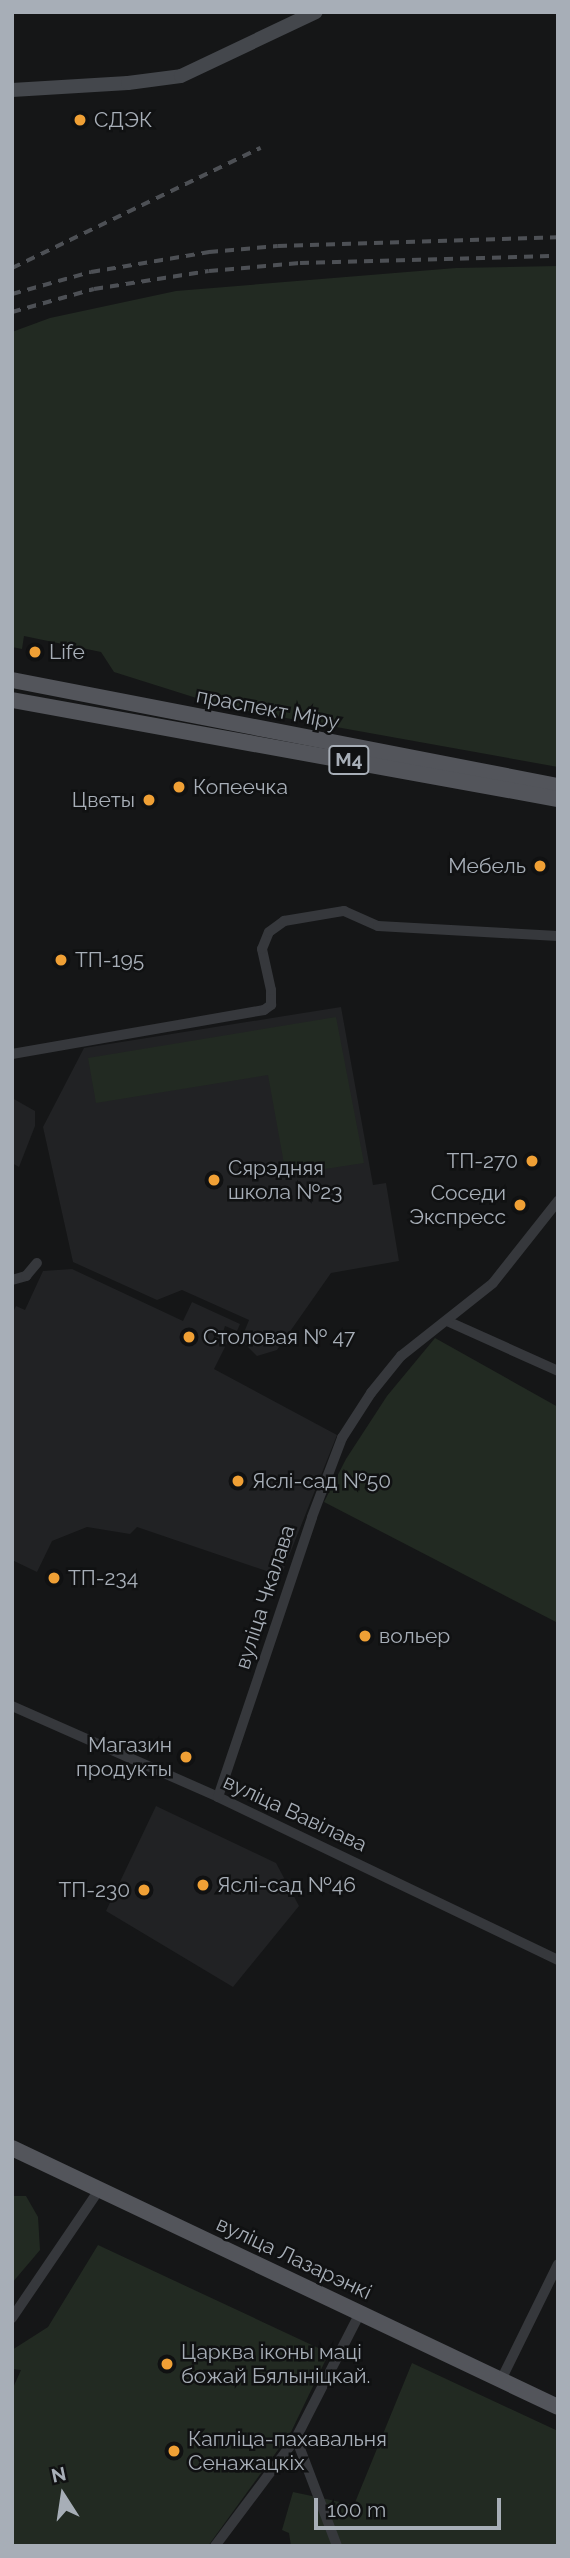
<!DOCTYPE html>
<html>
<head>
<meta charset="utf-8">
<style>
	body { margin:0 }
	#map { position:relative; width:570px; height:2558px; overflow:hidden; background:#151617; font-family:Raleway,sans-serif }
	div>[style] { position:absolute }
	.built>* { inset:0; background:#212224 }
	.green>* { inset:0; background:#222a22 }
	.street>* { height:10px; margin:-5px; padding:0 5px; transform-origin:5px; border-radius:5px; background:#36383c }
	.secondary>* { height:14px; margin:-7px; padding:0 7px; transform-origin:7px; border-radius:7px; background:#44474c }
	.primary>* { height:16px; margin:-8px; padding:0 8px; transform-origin:8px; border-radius:8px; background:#53555b }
	.rail>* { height:3.5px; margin-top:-1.75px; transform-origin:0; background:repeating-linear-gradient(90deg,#4d5055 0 9px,transparent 0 16px) }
	.dots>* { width:19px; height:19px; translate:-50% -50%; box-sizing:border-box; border:4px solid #101112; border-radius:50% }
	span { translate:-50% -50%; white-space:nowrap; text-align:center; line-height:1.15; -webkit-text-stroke:5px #101112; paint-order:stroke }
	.shield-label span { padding:2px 5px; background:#101112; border:2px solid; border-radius:5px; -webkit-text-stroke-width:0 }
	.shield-label { font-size:19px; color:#a7aeb7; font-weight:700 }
	.poi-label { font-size:21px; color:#a7aeb7 }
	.left { translate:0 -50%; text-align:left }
	.right { translate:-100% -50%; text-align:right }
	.street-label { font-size:21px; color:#a7aeb7 }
	.frame { position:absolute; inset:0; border:14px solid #a7aeb7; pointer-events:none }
	.north { position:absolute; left:28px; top:2460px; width:70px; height:70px; -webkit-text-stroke:5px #101112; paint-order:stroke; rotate:348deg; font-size:19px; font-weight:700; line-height:28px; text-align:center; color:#a7aeb7 }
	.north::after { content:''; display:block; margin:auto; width:24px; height:32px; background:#a7aeb7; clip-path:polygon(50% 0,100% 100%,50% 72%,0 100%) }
	.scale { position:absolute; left:314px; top:2498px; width:187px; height:32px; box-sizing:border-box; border:4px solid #a7aeb7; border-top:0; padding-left:9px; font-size:21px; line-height:24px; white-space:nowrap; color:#a7aeb7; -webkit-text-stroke:5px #101112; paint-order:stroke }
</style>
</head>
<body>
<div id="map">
	<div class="built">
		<div style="clip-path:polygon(341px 1007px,373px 1185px,386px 1183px,399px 1261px,331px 1273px,277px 1350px,257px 1356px,241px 1340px,249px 1320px,182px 1290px,157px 1300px,73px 1262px,43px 1127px,84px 1048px)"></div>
		<div style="clip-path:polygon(12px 1098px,35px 1111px,35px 1126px,19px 1167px,12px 1163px)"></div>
		<div style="clip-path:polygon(72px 1269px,183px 1321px,192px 1302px,240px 1324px,237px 1331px,225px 1326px,223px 1332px,231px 1335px,214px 1369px,337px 1435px,281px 1576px,137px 1527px,130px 1534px,87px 1527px,52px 1541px,37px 1572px,12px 1560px,12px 1314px,16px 1306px,25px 1310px,43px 1271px)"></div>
		<div style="clip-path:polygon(156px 1806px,276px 1863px,299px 1906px,233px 1987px,106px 1911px)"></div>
	</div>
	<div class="green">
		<div style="clip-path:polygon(558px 266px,558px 767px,225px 707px,114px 672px,101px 652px,24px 636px,22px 649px,12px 647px,12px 332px,50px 318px,176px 291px,456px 268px)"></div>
		<div style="clip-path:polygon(336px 1017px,364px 1163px,286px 1175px,268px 1075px,96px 1103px,88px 1058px)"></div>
		<div style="clip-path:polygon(435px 1338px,558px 1407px,558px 1623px,324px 1502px,346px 1459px,387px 1396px)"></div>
		<div style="clip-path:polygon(12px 2196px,26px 2196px,38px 2217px,40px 2250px,12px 2283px)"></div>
		<div style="clip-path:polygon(98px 2245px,329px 2353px,291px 2432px,208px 2546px,12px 2546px,12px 2390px,21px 2370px,12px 2369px,12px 2350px,48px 2327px)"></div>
		<div style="clip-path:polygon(412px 2363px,558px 2431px,558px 2546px,291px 2546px,289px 2533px,282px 2530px,293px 2492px,354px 2505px)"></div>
	</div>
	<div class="street">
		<div style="left:12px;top:1054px;width:256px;rotate:-9.9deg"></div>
		<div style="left:264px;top:1010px;width:9px;rotate:-36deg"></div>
		<div style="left:271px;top:1005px;width:15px;rotate:-90deg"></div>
		<div style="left:271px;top:990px;width:42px;rotate:-102.4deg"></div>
		<div style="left:262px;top:949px;width:18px;rotate:-68deg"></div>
		<div style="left:269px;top:932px;width:19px;rotate:-36deg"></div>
		<div style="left:284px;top:921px;width:61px;rotate:-9.5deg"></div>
		<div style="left:344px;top:911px;width:37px;rotate:24deg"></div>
		<div style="left:378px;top:926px;width:180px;rotate:3.2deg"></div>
		<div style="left:12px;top:1280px;width:15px;rotate:-16deg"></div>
		<div style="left:26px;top:1276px;width:17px;rotate:-50deg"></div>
		<div style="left:447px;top:1321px;width:122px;rotate:24.2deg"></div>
		<div style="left:12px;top:1706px;width:225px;rotate:23.8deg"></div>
		<div style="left:218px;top:1797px;width:377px;rotate:25.6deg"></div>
		<div style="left:218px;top:1797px;width:295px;rotate:-71.4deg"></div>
		<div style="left:312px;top:1517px;width:85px;rotate:-69.2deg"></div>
		<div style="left:342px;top:1438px;width:54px;rotate:-57.2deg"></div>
		<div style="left:371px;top:1393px;width:48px;rotate:-51deg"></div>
		<div style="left:401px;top:1356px;width:117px;rotate:-38.4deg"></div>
		<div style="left:493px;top:1283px;width:105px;rotate:-51.6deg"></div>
		<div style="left:12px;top:2318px;width:155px;rotate:-55.8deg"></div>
		<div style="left:501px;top:2380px;width:129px;rotate:-63.8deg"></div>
		<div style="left:296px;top:2438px;width:116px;rotate:69.2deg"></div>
		<div style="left:215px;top:2546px;width:135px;rotate:-53.1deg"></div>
		<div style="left:296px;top:2438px;width:140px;rotate:-62.9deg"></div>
	</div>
	<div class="secondary">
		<div style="left:12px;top:90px;width:116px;rotate:-3.5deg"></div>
		<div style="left:128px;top:83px;width:53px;rotate:-7.5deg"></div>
		<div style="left:181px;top:76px;width:149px;rotate:-25.4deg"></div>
	</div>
	<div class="primary">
		<div style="left:12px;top:680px;width:556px;rotate:10.99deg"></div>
		<div style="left:12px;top:700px;width:555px;rotate:10.28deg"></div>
		<div style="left:12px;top:2148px;width:604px;rotate:25.38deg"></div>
	</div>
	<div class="rail">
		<div style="left:12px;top:268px;width:276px;rotate:-25.8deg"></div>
		<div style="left:12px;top:294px;width:82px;rotate:-15.6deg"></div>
		<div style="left:91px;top:272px;width:120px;rotate:-9.6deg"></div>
		<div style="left:209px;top:252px;width:69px;rotate:-5deg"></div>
		<div style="left:278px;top:246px;width:280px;rotate:-1.8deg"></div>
		<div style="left:12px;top:312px;width:85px;rotate:-15.7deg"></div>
		<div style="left:94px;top:289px;width:116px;rotate:-8.9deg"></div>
		<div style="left:209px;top:271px;width:91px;rotate:-5deg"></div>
		<div style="left:300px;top:263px;width:258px;rotate:-1.6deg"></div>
	</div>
	<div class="dots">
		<div style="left:80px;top:120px;background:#f0a035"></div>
		<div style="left:35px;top:652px;background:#f0a035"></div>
		<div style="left:179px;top:787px;background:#f0a035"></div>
		<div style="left:149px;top:800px;background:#f0a035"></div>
		<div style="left:540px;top:866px;background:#f0a035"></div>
		<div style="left:61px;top:960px;background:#f0a035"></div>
		<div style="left:532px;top:1161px;background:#f0a035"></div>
		<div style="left:214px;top:1180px;background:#f0a035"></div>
		<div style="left:520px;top:1205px;background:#f0a035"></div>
		<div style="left:189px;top:1337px;background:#f0a035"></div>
		<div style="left:238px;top:1481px;background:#f0a035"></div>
		<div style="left:54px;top:1578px;background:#f0a035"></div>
		<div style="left:365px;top:1636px;background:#f0a035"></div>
		<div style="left:186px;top:1757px;background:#f0a035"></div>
		<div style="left:203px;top:1885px;background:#f0a035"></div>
		<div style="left:144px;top:1890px;background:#f0a035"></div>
		<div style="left:167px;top:2364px;background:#f0a035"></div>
		<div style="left:174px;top:2451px;background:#f0a035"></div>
	</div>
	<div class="shield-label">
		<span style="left:349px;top:760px">М4</span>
	</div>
	<div class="poi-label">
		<span class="left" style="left:94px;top:120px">СДЭК</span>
		<span class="left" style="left:49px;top:652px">Life</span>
		<span class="left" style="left:193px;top:787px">Копеечка</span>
		<span class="right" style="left:135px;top:800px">Цветы</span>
		<span class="right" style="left:526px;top:866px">Мебель</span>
		<span class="left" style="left:75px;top:960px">ТП-195</span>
		<span class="right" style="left:518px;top:1161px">ТП-270</span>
		<span class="left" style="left:228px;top:1180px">Сярэдняя<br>школа №23</span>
		<span class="right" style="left:506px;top:1205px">Соседи<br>Экспресс</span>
		<span class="left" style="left:203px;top:1337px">Столовая № 47</span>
		<span class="left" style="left:252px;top:1481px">Яслі-сад №50</span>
		<span class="left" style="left:68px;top:1578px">ТП-234</span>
		<span class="left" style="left:379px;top:1636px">вольер</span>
		<span class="right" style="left:172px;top:1757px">Магазин<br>продукты</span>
		<span class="left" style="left:217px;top:1885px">Яслі-сад №46</span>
		<span class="right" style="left:130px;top:1890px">ТП-230</span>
		<span class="left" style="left:181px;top:2364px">Царква іконы маці<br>божай Бялыніцкай.</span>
		<span class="left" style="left:188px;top:2451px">Капліца-пахавальня<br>Сенажацкіх</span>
	</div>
	<div class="street-label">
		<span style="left:268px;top:709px;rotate:11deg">праспект Міру</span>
		<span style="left:265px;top:1597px;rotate:-72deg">вуліца Чкалава</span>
		<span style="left:295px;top:1813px;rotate:25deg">вуліца Вавілава</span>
		<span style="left:294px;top:2258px;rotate:25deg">вуліца Лазарэнкі</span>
	</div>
	<div class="frame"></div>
	<div class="north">N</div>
	<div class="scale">100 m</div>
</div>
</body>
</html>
